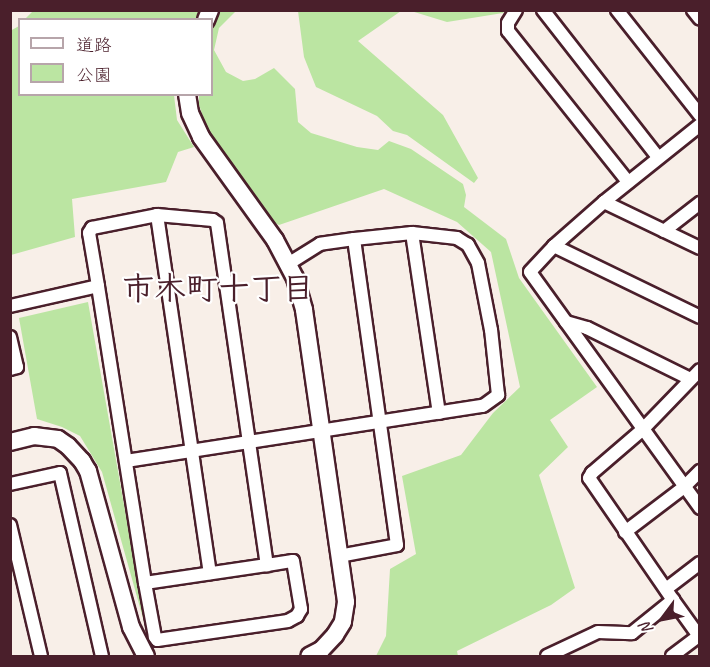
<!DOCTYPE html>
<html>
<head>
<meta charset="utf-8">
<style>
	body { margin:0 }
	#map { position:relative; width:710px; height:667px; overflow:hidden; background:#f8efe8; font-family:Caveat,"Klee One",sans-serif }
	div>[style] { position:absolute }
	.green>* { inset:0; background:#bbe5a2 }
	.roads { filter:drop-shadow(2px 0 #4a1f2b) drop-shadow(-2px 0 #4a1f2b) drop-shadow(0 2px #4a1f2b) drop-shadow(0 -2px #4a1f2b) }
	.street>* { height:12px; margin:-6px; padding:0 6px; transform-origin:6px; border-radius:6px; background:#fff }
	.secondary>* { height:16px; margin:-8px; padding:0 8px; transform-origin:8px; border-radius:8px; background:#fff }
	span { translate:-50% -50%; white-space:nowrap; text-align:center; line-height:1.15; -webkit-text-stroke:4.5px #fff; paint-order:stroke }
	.neighbourhood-label { font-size:32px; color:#4a1f2b; font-weight:700 }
	.frame { position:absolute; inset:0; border:12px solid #4a1f2b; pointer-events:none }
	.legend { position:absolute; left:18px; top:18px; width:195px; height:78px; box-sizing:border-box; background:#fff; border:2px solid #b7a5aa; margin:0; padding:8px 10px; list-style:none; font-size:18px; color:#4a1f2b }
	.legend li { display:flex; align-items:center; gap:12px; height:30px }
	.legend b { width:30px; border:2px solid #b7a5aa }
	.north { position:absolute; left:632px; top:589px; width:60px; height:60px; -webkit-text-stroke:4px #fff; paint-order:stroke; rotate:238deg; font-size:16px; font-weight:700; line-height:24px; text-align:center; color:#4a1f2b }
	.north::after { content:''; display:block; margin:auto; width:21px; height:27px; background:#4a1f2b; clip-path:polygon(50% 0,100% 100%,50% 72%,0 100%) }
</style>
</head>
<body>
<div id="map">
	<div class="green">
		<div style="clip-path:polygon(33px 11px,33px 10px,200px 11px,197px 19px,25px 19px)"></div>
		<div style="clip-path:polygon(218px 11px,236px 11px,219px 28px,214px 50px,226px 72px,243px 81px,255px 79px,274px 68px,295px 89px,298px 122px,311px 133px,357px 147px,378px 150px,389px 141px,411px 149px,463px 184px,466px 195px,464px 207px,506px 239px,519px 278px,597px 387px,550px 420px,568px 447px,539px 475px,575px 588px,551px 605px,457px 651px,458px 656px,376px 656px,386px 636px,390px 569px,416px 554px,402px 476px,461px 455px,493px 413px,520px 387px,491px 252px,457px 222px,384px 189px,279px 225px,267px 219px,211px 140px,199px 105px,199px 95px,212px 94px,212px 31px)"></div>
		<div style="clip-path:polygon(298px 11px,401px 11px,358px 41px,443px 115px,478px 178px,474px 183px,407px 135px,393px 131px,377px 116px,316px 87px,304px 57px)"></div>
		<div style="clip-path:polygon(411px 11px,505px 11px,503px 13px,447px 22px)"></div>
		<div style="clip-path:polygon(19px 26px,20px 94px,174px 95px,177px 120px,194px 147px,178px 152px,166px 182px,72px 199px,75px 237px,11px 255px,10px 31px)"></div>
		<div style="clip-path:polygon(88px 302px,146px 629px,102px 472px,80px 436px,62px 427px,37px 419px,19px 318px)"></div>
	</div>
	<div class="roads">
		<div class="street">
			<div style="left:516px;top:10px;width:15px;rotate:122deg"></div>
			<div style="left:508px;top:23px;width:8px;rotate:90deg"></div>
			<div style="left:508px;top:31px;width:193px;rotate:51.5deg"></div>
			<div style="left:543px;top:10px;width:187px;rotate:52deg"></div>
			<div style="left:617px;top:10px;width:134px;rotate:51.7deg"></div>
			<div style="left:693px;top:10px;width:11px;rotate:52deg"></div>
			<div style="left:700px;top:125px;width:123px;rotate:141.3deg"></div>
			<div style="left:604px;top:202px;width:67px;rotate:138.7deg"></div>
			<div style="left:554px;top:246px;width:35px;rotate:133deg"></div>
			<div style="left:530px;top:272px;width:291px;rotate:54.2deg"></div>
			<div style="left:604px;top:202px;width:106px;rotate:25.6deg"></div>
			<div style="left:157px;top:215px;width:362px;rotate:81.6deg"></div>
			<div style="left:664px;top:231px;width:46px;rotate:-37.9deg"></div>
			<div style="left:412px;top:233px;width:182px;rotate:81.5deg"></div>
			<div style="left:554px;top:246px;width:162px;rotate:25.9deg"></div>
			<div style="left:10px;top:306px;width:90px;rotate:-12.8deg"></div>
			<div style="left:566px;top:322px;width:22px;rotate:16deg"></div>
			<div style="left:587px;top:328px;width:115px;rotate:26.3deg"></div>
			<div style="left:10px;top:337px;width:31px;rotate:77deg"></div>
			<div style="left:17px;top:367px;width:7px;rotate:164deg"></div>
			<div style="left:126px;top:461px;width:361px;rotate:-8.8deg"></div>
			<div style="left:483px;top:406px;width:19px;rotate:-36deg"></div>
			<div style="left:498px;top:395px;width:65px;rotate:-96.1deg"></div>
			<div style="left:491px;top:330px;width:68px;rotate:-101deg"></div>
			<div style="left:478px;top:263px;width:21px;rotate:-119deg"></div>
			<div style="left:468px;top:245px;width:13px;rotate:-148deg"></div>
			<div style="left:457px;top:238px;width:45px;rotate:-173.7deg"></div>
			<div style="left:412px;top:233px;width:58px;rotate:174.1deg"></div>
			<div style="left:354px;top:239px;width:34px;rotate:172deg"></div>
			<div style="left:320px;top:244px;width:38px;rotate:148deg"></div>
			<div style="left:10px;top:484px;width:51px;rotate:-12.4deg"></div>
			<div style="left:60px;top:473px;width:188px;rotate:77.1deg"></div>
			<div style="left:10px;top:525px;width:135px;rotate:76.7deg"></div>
			<div style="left:625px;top:532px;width:74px;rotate:-37.3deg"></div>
			<div style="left:684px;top:487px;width:23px;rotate:-45deg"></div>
			<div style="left:339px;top:556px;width:59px;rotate:-10.7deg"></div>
			<div style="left:397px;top:545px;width:309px;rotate:-98deg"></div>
			<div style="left:145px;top:583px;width:123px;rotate:-8.4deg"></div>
			<div style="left:267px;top:565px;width:26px;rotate:-9deg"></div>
			<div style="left:293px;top:561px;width:49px;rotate:80.5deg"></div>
			<div style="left:301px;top:609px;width:8px;rotate:120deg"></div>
			<div style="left:297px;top:616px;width:10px;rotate:151deg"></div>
			<div style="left:288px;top:621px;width:132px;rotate:171.7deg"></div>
			<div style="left:157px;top:640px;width:4px;rotate:-124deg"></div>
			<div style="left:155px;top:637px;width:55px;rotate:-100.5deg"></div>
			<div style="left:145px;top:583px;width:301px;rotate:-99deg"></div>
			<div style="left:98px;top:286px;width:54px;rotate:-99.6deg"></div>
			<div style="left:89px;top:233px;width:6px;rotate:-59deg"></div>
			<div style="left:92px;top:228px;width:66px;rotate:-11.3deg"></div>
			<div style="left:157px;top:215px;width:56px;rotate:5.1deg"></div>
			<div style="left:213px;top:220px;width:5px;rotate:37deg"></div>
			<div style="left:217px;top:223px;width:346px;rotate:81.7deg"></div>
			<div style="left:666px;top:589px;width:43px;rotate:-37.4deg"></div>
			<div style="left:673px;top:600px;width:44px;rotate:54.2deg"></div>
			<div style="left:547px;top:656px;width:56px;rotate:-25.2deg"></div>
			<div style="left:598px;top:632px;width:34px;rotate:2deg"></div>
			<div style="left:632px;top:633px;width:53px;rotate:-38.8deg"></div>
			<div style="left:673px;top:600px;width:148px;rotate:-124.5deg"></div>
			<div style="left:589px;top:478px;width:6px;rotate:-59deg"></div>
			<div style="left:592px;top:473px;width:66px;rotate:-40.7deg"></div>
			<div style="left:642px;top:430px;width:83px;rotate:-46deg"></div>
			<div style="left:672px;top:656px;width:35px;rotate:-37deg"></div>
		</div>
		<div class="secondary">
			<div style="left:206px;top:20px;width:11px;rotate:-68deg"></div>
			<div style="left:187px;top:94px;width:19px;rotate:81deg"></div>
			<div style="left:190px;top:113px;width:26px;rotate:65deg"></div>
			<div style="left:201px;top:137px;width:127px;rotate:54.3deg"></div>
			<div style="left:275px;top:240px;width:43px;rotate:62.2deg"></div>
			<div style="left:295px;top:278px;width:33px;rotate:74deg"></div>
			<div style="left:304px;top:310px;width:295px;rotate:81.8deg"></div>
			<div style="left:346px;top:602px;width:20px;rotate:99deg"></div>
			<div style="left:343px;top:622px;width:15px;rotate:122deg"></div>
			<div style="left:335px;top:635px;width:21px;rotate:133deg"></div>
			<div style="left:321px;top:650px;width:13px;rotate:153deg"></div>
			<div style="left:10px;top:442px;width:25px;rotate:-14deg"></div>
			<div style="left:34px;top:436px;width:24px;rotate:7deg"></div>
			<div style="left:58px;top:439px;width:12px;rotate:35deg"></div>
			<div style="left:68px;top:446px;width:21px;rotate:47deg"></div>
			<div style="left:82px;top:461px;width:12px;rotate:59deg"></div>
			<div style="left:88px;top:471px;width:162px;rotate:74.6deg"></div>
			<div style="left:131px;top:627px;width:33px;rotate:63deg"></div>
		</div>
	</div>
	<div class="neighbourhood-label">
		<span style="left:218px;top:289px">市木町十丁目</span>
	</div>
	<div class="frame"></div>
	<ul class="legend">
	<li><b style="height:8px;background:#fff"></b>道路</li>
	<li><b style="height:16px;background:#bbe5a2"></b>公園</li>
	</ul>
	<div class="north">N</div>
</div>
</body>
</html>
